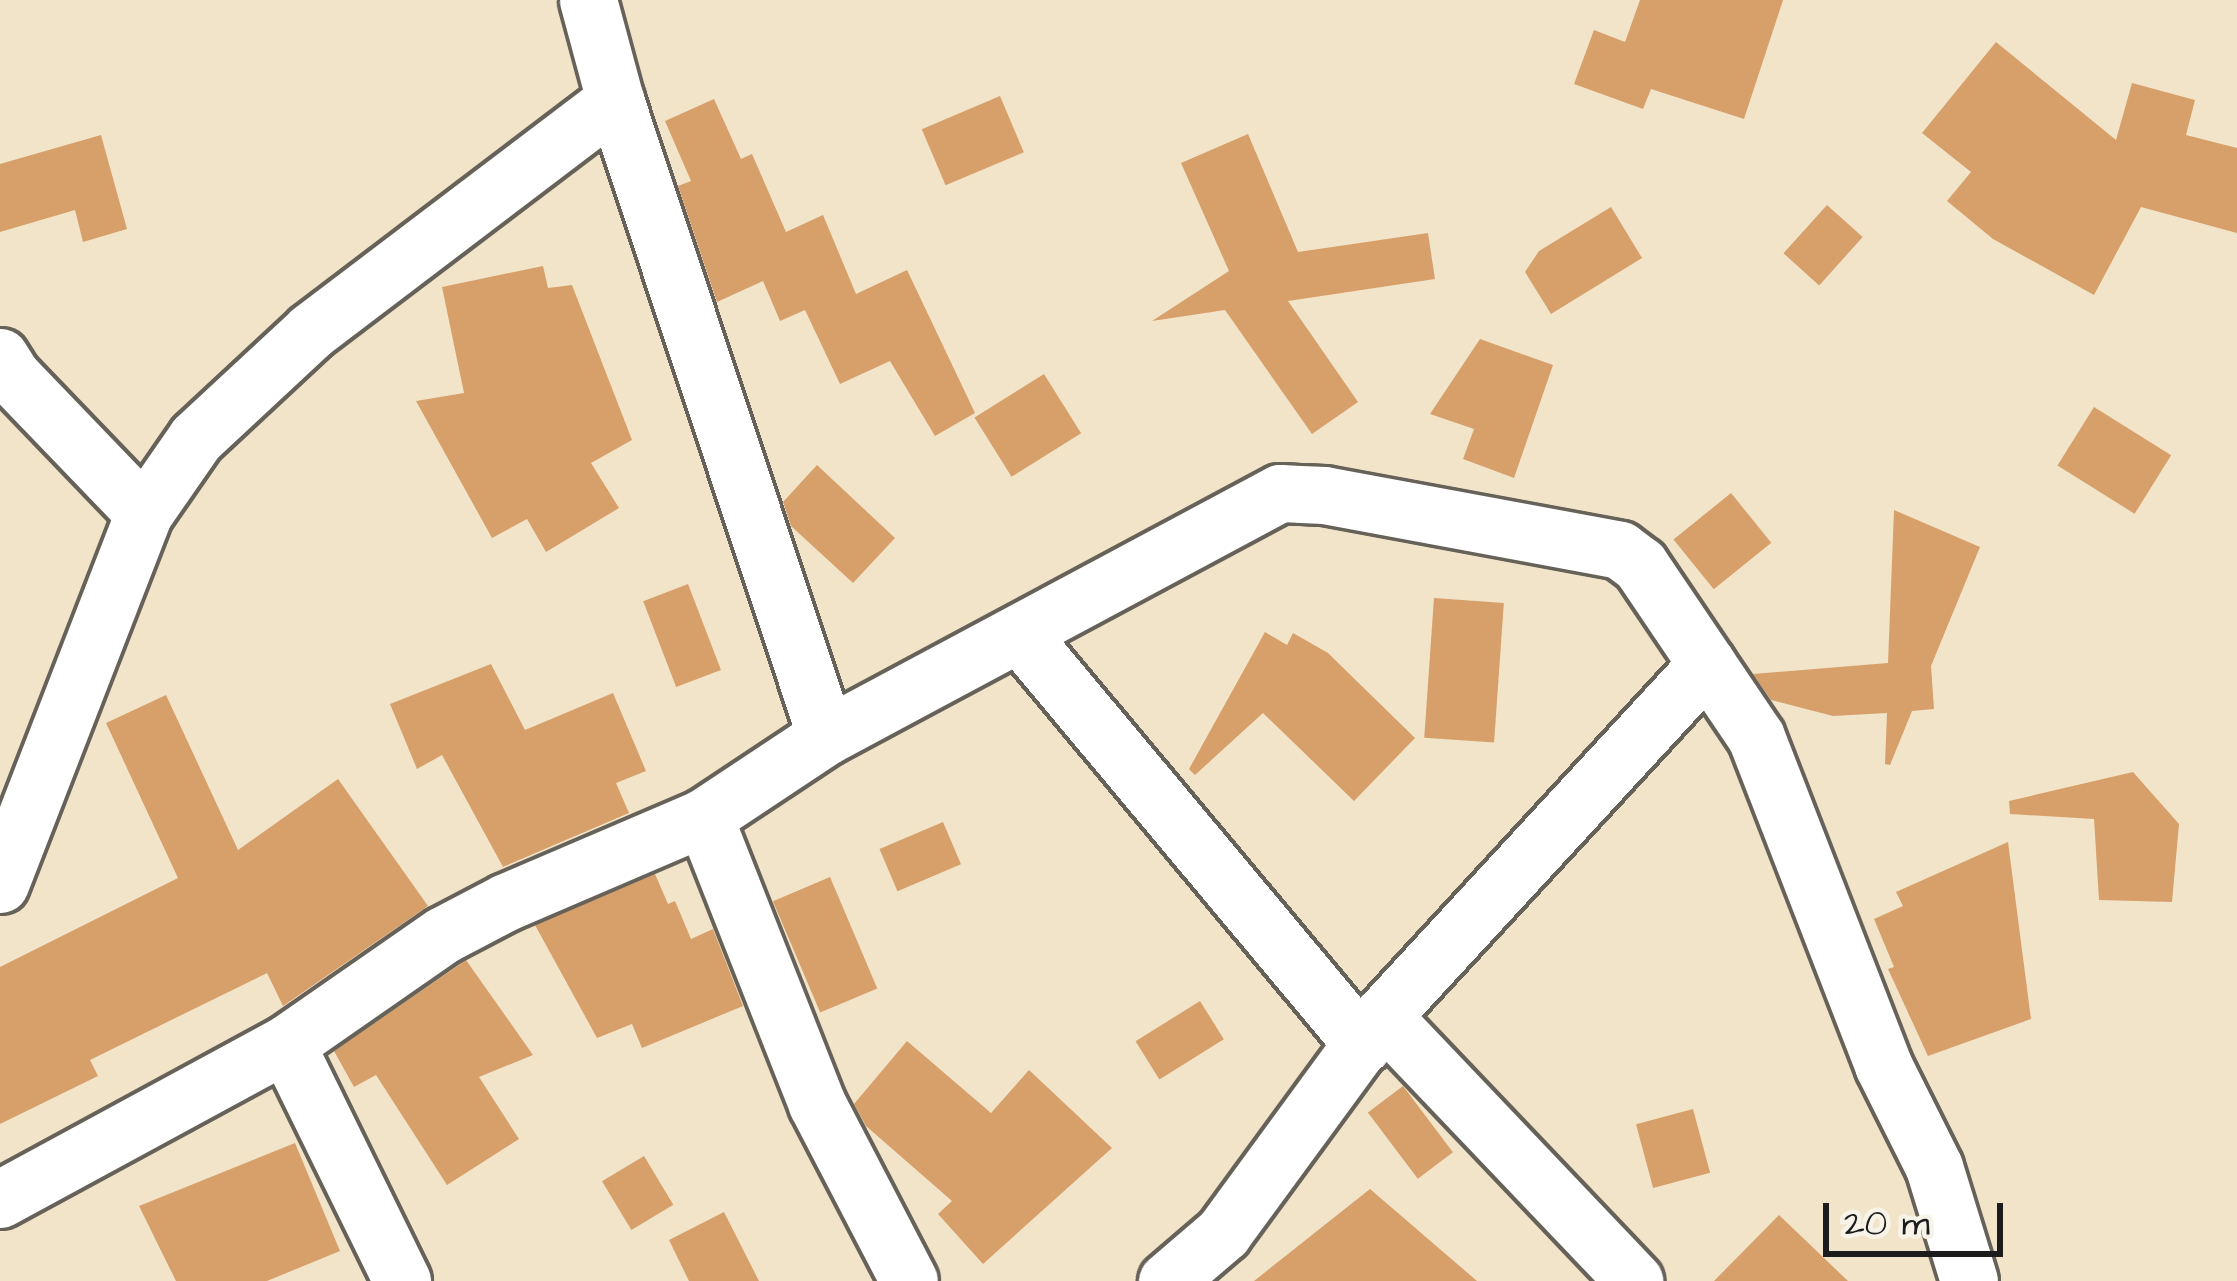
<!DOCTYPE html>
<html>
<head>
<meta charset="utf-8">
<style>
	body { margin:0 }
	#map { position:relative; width:2237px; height:1281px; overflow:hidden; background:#f2e4c9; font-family:"Architects Daughter",sans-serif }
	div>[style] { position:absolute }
	.building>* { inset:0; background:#d7a06b; transform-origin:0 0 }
	.roads { filter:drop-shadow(3px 0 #676259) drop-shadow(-3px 0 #676259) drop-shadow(0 3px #676259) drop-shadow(0 -3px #676259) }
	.minor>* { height:57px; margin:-28.5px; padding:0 28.5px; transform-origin:28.5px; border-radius:28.5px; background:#fff }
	span { translate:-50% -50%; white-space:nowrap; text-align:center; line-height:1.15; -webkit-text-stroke:9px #f7f3e8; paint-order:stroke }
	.scale { position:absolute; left:1823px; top:1203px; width:180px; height:54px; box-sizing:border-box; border:6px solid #1c1c1c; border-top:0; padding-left:15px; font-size:36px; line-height:42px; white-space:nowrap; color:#1c1c1c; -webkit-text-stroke:9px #f7f3e8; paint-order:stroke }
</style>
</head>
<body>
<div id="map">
	<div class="building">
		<div style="clip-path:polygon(1640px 0,1783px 0,1744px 119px,1651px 89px,1643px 109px,1574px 84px,1594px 30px,1625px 42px)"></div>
		<div style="clip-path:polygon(1996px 42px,2116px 140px,2132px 83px,2195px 100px,2186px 135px,2237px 148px,2237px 233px,2141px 207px,2094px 295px,1993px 239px,1947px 201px,1971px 172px,1922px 133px)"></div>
		<div style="left:1000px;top:96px;width:61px;height:85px;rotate:67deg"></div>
		<div style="clip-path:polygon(714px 99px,741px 159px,752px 154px,786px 232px,823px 215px,856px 294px,907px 270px,975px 413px,935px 436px,890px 361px,840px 384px,805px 310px,780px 321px,763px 281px,717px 302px,678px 186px,691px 181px,665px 121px)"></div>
		<div style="clip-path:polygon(1248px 134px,1298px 252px,1428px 233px,1435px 279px,1288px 301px,1358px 402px,1312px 434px,1225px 310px,1152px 321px,1229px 271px,1181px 163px)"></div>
		<div style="clip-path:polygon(101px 135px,127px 229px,83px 242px,75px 210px,0 232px,0 164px)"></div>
		<div style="left:1827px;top:205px;width:48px;height:65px;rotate:42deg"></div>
		<div style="clip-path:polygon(1611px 207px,1642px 258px,1551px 314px,1525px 272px,1539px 251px)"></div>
		<div style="clip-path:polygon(543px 266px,548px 288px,572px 285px,632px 440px,591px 463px,619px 508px,546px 552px,527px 519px,492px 538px,416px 401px,464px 393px,442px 287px)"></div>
		<div style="clip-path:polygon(1480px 339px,1553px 365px,1514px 478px,1463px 459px,1474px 429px,1430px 414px)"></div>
		<div style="left:1044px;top:374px;width:70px;height:82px;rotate:58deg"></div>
		<div style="left:2094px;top:407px;width:91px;height:69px;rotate:32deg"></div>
		<div style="clip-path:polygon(817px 465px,895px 538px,853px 583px,791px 526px,783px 502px)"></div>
		<div style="left:1731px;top:493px;width:64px;height:74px;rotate:51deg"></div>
		<div style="clip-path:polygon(1894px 510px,1980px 547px,1931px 666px,1934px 709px,1912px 711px,1890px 765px,1885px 764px,1887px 713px,1833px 716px,1771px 700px,1753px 674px,1888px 663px)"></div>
		<div style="left:688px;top:584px;width:92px;height:48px;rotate:69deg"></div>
		<div style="left:1434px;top:598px;width:70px;height:140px;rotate:4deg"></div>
		<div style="clip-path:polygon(1265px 632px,1287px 645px,1293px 633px,1328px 653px,1415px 738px,1354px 801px,1263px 713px,1195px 775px,1189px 769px)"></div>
		<div style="clip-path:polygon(491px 664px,525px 730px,613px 693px,646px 771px,616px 783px,629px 813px,503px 867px,442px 755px,417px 769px,390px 704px)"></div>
		<div style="clip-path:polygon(166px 695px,238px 850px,338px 779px,428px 906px,283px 1006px,267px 973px,90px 1060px,98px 1076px,0 1124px,0 967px,178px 878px,106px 723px)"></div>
		<div style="clip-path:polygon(2133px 772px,2179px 824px,2172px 902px,2099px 900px,2094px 819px,2010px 814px,2009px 801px)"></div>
		<div style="left:943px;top:822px;width:46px;height:69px;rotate:67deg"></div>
		<div style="clip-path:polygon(2008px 842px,2031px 1019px,1928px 1056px,1888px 969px,1894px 967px,1874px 919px,1903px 906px,1896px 892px)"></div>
		<div style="clip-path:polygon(655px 874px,668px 904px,675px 901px,691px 939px,713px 929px,743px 1006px,642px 1048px,632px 1024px,597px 1038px,535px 925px)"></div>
		<div style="left:830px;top:877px;width:121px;height:62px;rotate:67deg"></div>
		<div style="clip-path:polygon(466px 960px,533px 1055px,479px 1077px,519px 1139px,447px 1185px,376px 1075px,354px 1087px,334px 1051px)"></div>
		<div style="left:1200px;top:1001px;width:45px;height:76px;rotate:58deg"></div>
		<div style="clip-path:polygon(907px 1041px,991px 1113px,1029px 1070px,1112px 1148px,983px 1264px,938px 1214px,952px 1201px,866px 1126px,854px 1104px)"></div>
		<div style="left:1403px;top:1086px;width:83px;height:44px;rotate:53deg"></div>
		<div style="left:1693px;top:1109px;width:66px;height:59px;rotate:75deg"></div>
		<div style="clip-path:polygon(295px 1143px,340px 1251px,267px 1281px,176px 1281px,139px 1206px)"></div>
		<div style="left:644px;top:1156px;width:57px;height:49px;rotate:59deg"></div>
		<div style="clip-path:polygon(1370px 1189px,1477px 1281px,1254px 1281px)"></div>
		<div style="clip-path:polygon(724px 1212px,759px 1281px,689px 1281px,669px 1240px)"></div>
		<div style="clip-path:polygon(1779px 1215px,1848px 1281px,1714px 1281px)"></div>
	</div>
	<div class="roads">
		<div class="minor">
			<div style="left:588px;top:0;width:104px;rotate:74.9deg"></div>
			<div style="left:615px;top:100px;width:670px;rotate:71.65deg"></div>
			<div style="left:0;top:357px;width:22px;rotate:58deg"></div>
			<div style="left:12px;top:376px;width:190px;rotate:46.1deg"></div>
			<div style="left:1021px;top:636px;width:533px;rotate:50.1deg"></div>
			<div style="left:704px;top:817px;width:308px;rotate:68.5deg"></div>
			<div style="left:817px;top:1104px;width:199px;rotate:62.5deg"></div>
			<div style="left:0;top:884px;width:398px;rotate:-68.8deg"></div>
			<div style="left:144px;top:513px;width:91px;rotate:-55.3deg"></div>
			<div style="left:196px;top:438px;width:157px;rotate:-42.9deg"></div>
			<div style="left:311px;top:331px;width:382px;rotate:-37.2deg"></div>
			<div style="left:1382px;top:1016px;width:366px;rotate:46.4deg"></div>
			<div style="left:286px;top:1044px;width:264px;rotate:63.9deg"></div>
			<div style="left:0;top:1199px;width:325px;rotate:-28.5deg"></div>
			<div style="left:286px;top:1044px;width:191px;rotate:-34.8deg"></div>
			<div style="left:443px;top:935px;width:71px;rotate:-27.6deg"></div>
			<div style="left:506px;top:902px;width:215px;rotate:-23.2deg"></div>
			<div style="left:704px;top:817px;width:146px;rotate:-33.6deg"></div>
			<div style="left:826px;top:736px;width:515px;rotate:-28.16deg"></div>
			<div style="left:1280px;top:493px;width:44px;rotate:2.6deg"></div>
			<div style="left:1324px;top:495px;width:301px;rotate:10.5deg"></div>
			<div style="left:1620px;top:550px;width:25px;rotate:37deg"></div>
			<div style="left:1640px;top:565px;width:207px;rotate:56deg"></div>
			<div style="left:1756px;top:737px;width:352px;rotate:68.8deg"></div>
			<div style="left:1883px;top:1065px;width:114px;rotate:63.4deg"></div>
			<div style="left:1934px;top:1167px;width:119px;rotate:72.9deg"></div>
			<div style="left:1167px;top:1281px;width:74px;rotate:-40.6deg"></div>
			<div style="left:1223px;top:1233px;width:269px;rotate:-53.8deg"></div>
			<div style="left:1382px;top:1016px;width:479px;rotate:-47.3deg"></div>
		</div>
	</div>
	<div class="scale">20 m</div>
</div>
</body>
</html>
